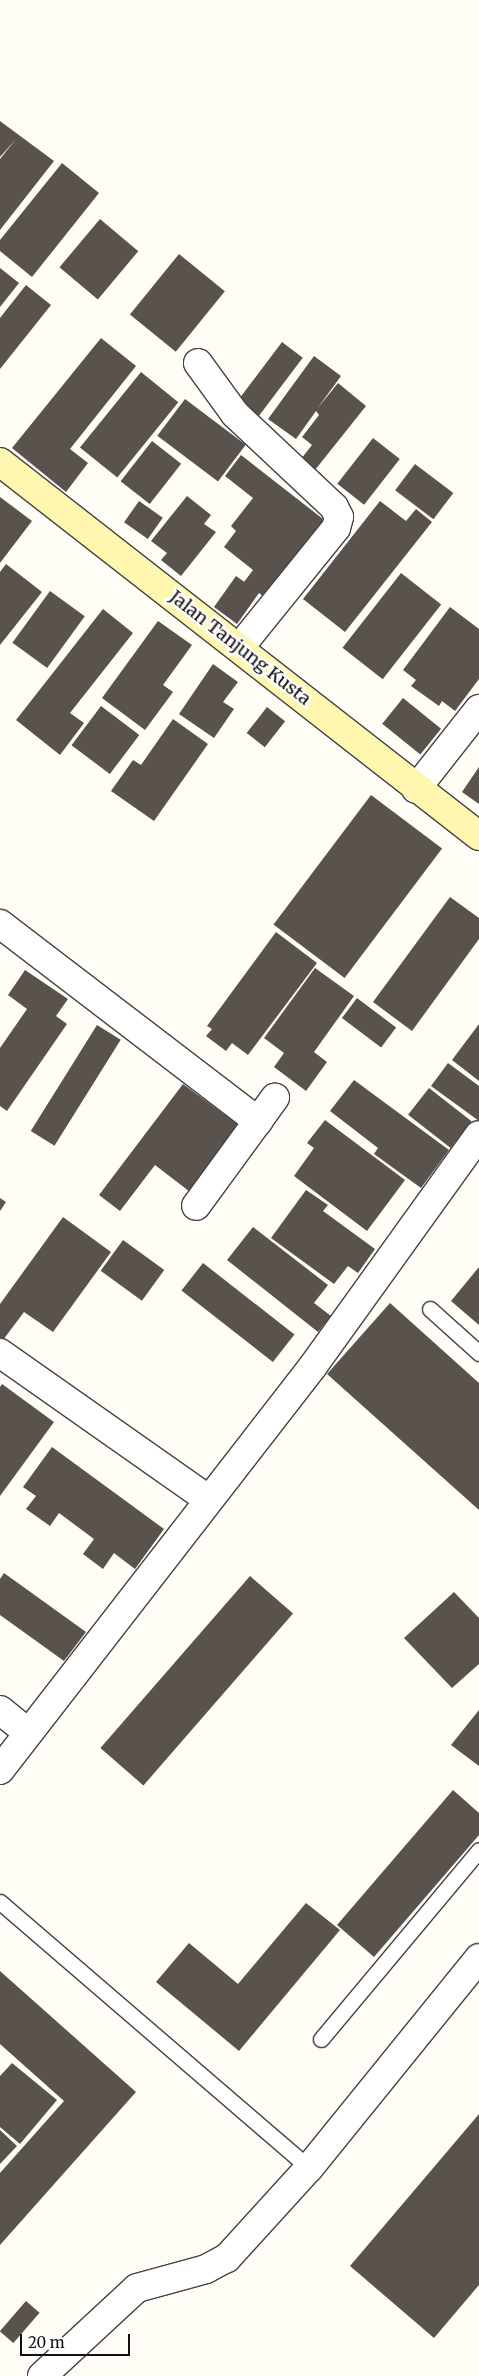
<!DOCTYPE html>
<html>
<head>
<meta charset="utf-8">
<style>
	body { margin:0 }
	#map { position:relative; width:479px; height:2376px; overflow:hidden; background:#fffdf5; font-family:Merriweather,serif }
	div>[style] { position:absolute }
	.building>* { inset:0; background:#5a524d; transform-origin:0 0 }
	.roads { filter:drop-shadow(1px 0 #444) drop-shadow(-1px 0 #444) drop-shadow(0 1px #444) drop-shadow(0 -1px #444) }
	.lane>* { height:15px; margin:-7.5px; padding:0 7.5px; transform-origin:7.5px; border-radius:7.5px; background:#fff }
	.street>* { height:28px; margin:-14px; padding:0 14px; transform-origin:14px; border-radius:14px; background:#fff }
	.secondary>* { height:28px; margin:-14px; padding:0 14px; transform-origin:14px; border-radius:14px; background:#fff6b0 }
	span { translate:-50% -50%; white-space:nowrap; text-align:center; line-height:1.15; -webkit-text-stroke:5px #fff; paint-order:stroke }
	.street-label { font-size:18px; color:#111 }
	.scale { position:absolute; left:20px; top:2334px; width:110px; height:22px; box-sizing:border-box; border:2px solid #111; border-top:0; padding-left:6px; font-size:15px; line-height:18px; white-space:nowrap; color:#111; -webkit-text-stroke:4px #fff; paint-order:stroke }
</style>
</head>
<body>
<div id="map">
	<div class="building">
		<div style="clip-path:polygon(0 121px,54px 161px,0 230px,0 159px,16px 139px,0 157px)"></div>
		<div style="clip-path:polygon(62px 163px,99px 193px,32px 277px,0 251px,0 240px)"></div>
		<div style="left:100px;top:219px;width:50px;height:63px;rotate:40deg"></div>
		<div style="left:179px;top:254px;width:59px;height:78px;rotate:39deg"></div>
		<div style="clip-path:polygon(0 268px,19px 283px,0 307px)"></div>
		<div style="clip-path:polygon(26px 285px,51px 305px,0 369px,0 318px)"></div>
		<div style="clip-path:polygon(101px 338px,136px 366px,70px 449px,88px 463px,66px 492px,12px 448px)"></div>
		<div style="left:282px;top:342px;width:26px;height:78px;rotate:37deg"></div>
		<div style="clip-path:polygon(314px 356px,341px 376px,317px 409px,338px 383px,366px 406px,315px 470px,301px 459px,312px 445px,302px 437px,319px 415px,316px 411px,296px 439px,268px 419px)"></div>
		<div style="left:141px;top:372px;width:48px;height:97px;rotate:39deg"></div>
		<div style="left:185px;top:399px;width:76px;height:46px;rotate:37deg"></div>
		<div style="left:373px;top:438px;width:34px;height:58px;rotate:38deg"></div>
		<div style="left:152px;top:441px;width:37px;height:51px;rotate:38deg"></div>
		<div style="clip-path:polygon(241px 455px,332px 526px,272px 604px,259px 593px,237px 624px,214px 607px,236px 576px,253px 588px,244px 582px,253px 570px,224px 547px,236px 531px,231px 526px,253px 498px,225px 476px)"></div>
		<div style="left:415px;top:464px;width:48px;height:33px;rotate:37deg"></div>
		<div style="clip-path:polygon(187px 496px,211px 515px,204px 524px,216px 532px,181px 576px,161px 560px,167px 553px,151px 541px)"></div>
		<div style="clip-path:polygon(0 497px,32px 521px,0 563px)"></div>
		<div style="left:139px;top:501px;width:29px;height:26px;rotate:35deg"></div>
		<div style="clip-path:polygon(380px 501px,406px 521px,416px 509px,432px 522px,345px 632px,303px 599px)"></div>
		<div style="clip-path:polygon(6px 564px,42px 592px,0 645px,0 572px)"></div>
		<div style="left:401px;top:573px;width:51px;height:95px;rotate:38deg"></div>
		<div style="left:50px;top:591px;width:43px;height:64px;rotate:36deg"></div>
		<div style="clip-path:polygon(450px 607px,479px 629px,479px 679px,455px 711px,442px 701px,439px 706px,411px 686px,416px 680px,403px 670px)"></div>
		<div style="clip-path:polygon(103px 609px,133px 633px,70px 713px,84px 723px,60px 755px,16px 720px)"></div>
		<div style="clip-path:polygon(158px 621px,192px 645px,163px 685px,173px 692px,145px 730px,102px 698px)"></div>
		<div style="clip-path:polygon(213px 664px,238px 682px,223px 702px,234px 709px,214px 738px,179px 714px)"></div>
		<div style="left:403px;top:698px;width:49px;height:33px;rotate:39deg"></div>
		<div style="left:101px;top:706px;width:48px;height:49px;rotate:37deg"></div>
		<div style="left:267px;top:707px;width:23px;height:33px;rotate:38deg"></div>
		<div style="clip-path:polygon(173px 719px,208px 744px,154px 821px,111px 791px,133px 760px,141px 765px)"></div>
		<div style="clip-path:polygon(479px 767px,479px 804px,462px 792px)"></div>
		<div style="left:371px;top:795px;width:89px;height:162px;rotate:37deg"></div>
		<div style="clip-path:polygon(450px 897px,479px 918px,479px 939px,412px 1031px,373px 1002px)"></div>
		<div style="clip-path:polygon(276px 932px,317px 963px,248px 1055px,232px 1043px,226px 1051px,206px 1036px,212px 1029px,207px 1026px)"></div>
		<div style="clip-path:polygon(315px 968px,354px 996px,314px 1052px,327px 1062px,306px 1091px,274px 1067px,284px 1053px,264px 1038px)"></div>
		<div style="clip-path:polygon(25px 970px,68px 999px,56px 1016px,67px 1024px,7px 1111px,0 1106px,0 1048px,27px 1009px,8px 995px)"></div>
		<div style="left:357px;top:998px;width:49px;height:25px;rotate:37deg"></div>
		<div style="clip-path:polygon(479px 1024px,479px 1081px,452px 1060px)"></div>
		<div style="left:97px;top:1025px;width:28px;height:125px;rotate:32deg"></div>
		<div style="clip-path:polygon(448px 1063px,479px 1086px,479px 1121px,431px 1086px)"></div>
		<div style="clip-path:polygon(354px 1080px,449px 1150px,421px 1188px,374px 1154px,378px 1148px,330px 1111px)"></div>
		<div style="clip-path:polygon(183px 1084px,244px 1129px,194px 1195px,155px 1165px,120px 1211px,99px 1195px)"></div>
		<div style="left:429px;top:1088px;width:54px;height:34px;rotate:38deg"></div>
		<div style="clip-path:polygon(325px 1120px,405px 1180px,367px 1231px,294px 1176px,314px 1148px,307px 1143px)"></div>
		<div style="clip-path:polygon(306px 1190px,328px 1205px,323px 1211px,375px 1249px,358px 1273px,348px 1266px,334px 1284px,271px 1238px)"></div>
		<div style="clip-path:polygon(0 1198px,6px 1202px,0 1211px)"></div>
		<div style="clip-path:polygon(63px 1217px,111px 1252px,53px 1332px,24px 1312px,0 1344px,0 1304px)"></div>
		<div style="clip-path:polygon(253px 1227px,328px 1285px,314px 1303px,331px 1316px,318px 1332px,227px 1260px)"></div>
		<div style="left:123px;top:1240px;width:51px;height:38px;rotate:36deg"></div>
		<div style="left:203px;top:1263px;width:116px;height:35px;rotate:38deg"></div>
		<div style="clip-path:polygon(479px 1267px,479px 1325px,451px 1301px)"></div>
		<div style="clip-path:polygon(390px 1303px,479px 1383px,479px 1510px,327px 1374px)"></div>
		<div style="clip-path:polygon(2px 1384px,54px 1422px,0 1496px,0 1387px)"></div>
		<div style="clip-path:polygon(52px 1447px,164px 1529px,135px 1569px,114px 1553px,103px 1569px,83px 1554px,94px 1539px,59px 1513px,50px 1526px,26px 1509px,36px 1496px,23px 1487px)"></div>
		<div style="clip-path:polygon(4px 1573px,86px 1632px,64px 1661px,0 1615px,0 1579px)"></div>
		<div style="left:250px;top:1576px;width:57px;height:228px;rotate:41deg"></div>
		<div style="clip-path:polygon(454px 1592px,479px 1618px,479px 1664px,452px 1688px,404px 1638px)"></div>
		<div style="clip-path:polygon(479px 1710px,479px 1766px,451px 1745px)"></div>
		<div style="clip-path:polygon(453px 1790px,479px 1813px,479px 1835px,374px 1957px,337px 1925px)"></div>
		<div style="clip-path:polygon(306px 1903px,340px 1930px,239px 2051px,156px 1982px,189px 1943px,238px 1984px)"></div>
		<div style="clip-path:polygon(0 1971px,136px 2092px,0 2245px,0 2173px,64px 2101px,0 2044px)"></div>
		<div style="clip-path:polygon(12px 2063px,57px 2100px,20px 2144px,0 2127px,0 2076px)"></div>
		<div style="clip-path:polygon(479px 2114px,479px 2285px,434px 2338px,350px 2266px)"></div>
		<div style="clip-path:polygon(0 2130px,17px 2146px,0 2164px)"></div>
		<div style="left:26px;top:2301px;width:18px;height:40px;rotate:41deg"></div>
	</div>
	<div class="roads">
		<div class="lane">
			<div style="left:430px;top:1309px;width:66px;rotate:41.9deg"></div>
			<div style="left:0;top:1902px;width:408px;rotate:40.7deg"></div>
			<div style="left:321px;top:2039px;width:246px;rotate:-50.1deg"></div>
		</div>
		<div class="street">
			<div style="left:198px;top:363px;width:63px;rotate:54deg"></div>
			<div style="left:235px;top:414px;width:136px;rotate:43.2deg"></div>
			<div style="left:334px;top:507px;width:11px;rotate:63deg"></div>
			<div style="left:339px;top:517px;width:11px;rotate:105deg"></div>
			<div style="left:336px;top:528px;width:153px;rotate:128.9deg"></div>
			<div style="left:416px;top:789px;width:102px;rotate:-51.8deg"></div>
			<div style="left:0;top:924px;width:325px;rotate:37.4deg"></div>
			<div style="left:258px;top:1121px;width:105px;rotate:126.1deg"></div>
			<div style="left:258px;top:1121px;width:29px;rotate:-54deg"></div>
			<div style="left:0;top:1353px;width:252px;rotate:35.1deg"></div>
			<div style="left:0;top:1710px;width:36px;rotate:39deg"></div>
			<div style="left:0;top:1770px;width:511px;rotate:-52.23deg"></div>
			<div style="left:313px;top:1366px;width:284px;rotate:-54.3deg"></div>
			<div style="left:42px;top:2376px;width:129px;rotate:-42.8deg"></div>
			<div style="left:137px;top:2288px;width:72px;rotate:-15.4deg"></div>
			<div style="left:206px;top:2269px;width:24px;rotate:-28deg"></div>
			<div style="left:227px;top:2258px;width:122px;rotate:-47.7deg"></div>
			<div style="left:309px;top:2168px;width:270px;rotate:-51deg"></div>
		</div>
		<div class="secondary">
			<div style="left:0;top:462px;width:608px;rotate:37.98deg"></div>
		</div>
	</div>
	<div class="street-label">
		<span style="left:240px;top:648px;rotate:38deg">Jalan Tanjung Kusta</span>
	</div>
	<div class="scale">20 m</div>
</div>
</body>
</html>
